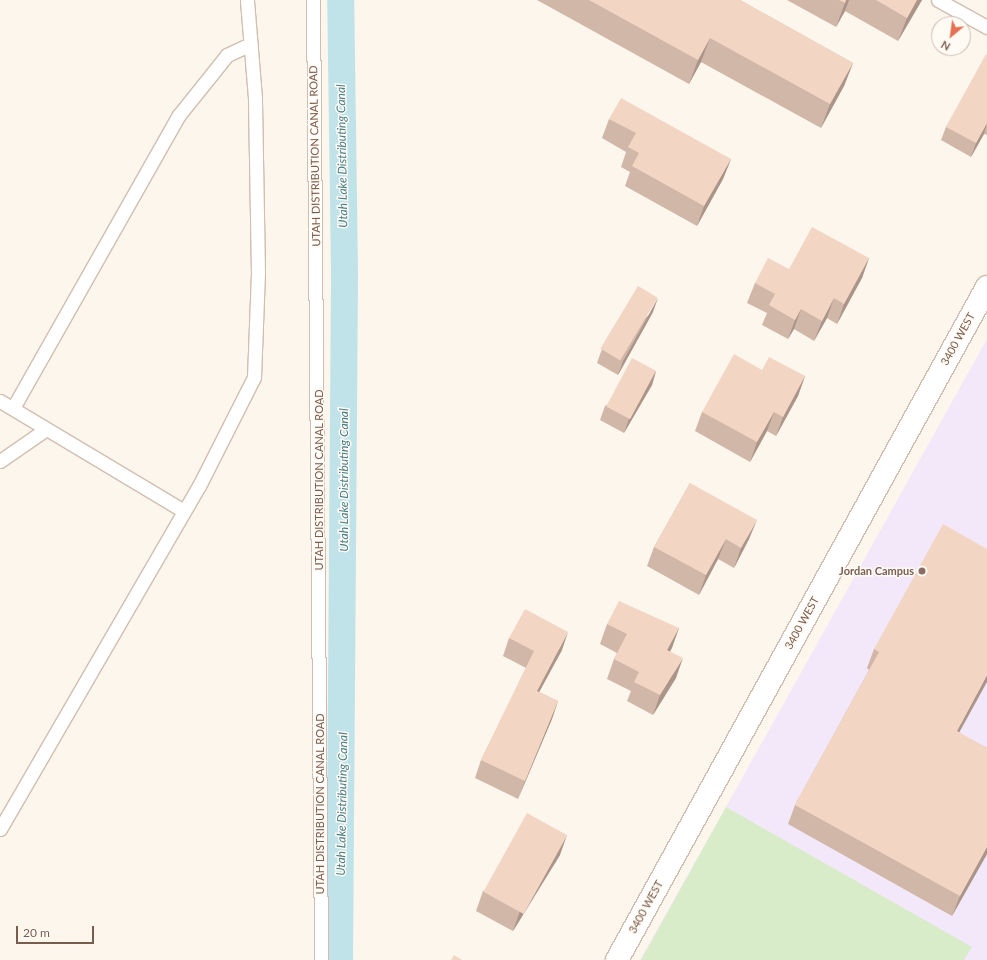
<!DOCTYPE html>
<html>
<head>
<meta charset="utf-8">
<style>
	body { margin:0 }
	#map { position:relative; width:987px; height:960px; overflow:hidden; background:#fdf6ec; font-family:Lato,sans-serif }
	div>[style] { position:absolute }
	.education>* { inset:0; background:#f3e8fa }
	.green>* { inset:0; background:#d8ecc9 }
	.canal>* { height:27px; margin:-13.5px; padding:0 13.5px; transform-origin:13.5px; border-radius:13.5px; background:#bfe3e8 }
	.roads { filter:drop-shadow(1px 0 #d1beb0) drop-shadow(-1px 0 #d1beb0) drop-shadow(0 1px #d1beb0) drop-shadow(0 -1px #d1beb0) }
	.service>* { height:13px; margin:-6.5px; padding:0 6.5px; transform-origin:6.5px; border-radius:6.5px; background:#fff }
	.minor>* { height:22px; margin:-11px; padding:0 11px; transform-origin:11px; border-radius:11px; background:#fff }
	.wall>* { inset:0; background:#d1b7a8 }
	.shaded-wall>* { inset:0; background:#aa9588 }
	.building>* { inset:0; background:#f3d5c3; transform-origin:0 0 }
	.dots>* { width:11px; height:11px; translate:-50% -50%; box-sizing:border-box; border:2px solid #fffaf3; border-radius:50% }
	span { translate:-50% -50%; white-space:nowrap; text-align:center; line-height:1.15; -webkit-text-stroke:3px #fffaf3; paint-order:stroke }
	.street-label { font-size:11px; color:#7a5c4d }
	.education-label { font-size:11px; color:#785e54; font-weight:700 }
	.right { translate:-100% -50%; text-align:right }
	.water-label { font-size:12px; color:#437c86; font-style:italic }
	.north { position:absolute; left:931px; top:16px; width:40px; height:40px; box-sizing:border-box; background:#fffaf3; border:1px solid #cabbb1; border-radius:50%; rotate:209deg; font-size:11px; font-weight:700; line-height:16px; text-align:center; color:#7a5c4d }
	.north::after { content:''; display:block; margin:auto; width:14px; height:18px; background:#e76f51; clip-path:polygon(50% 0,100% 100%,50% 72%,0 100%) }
	.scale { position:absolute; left:16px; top:926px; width:78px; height:18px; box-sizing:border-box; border:2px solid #7a5c4d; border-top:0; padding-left:5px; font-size:12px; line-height:14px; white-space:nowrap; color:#7a5c4d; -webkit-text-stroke:3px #fffaf3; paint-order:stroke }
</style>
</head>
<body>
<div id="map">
	<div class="education">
		<div style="clip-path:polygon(987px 339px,987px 960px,640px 960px,726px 807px)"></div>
	</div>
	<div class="green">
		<div style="clip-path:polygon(726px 807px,972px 947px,964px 960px,641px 960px)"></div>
	</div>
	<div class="canal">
		<div style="left:339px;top:960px;width:689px;rotate:-89.58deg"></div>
		<div style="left:344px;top:271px;width:271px;rotate:-90.8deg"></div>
	</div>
	<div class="roads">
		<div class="service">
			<div style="left:313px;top:0;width:960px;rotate:89.52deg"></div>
			<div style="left:938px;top:0;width:56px;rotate:28.9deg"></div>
			<div style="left:0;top:401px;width:214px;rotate:30.9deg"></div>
			<div style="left:13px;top:408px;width:337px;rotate:-60.5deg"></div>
			<div style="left:179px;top:115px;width:77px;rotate:-51.3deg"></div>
			<div style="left:227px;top:55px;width:26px;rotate:-25deg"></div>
			<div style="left:0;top:461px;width:56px;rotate:-34.8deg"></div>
			<div style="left:0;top:829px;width:397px;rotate:-59.9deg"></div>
			<div style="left:199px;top:486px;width:122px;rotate:-63.2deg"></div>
			<div style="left:254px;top:377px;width:104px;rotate:-87.8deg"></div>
			<div style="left:258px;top:273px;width:175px;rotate:-91deg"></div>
			<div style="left:255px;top:98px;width:98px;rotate:-94.7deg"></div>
		</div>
		<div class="minor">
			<div style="left:617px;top:960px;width:768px;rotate:-61.2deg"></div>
		</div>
	</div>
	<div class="wall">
		<div style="clip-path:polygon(537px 0,740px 0,853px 63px,844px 86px,821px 128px,701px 62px,689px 84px)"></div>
		<div style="clip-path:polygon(787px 0,922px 0,898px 41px,845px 11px,836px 27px)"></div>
		<div style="clip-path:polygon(987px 55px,987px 135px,984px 134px,971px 157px,941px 140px,946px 127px)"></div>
		<div style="clip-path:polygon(609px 119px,731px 159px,723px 179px,697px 226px,625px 186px,630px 172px,621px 167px,626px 152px,602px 138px)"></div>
		<div style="clip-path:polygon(869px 258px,862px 278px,837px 324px,827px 318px,814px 341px,794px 329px,788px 339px,762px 325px,767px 313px,747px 303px,755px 283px,789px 269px)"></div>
		<div style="clip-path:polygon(653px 312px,618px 375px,597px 363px,602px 349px)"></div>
		<div style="clip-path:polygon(762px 370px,805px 376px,798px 396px,776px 436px,767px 431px,750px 462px,695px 431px,702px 412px)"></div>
		<div style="clip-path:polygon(656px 371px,652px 385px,624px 433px,600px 420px,605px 406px)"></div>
		<div style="clip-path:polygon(690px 483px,749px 539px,734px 568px,718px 559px,699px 595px,647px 566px,654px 547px)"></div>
		<div style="clip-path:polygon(987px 549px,959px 733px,987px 748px,987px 854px,952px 916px,788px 824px,795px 805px,869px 670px,867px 668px,874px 649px)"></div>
		<div style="clip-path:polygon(607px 624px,679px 628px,670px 651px,676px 678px,653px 715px,627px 701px,631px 691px,607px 679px,614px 659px,617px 653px,600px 644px)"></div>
		<div style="clip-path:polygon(509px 638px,562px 650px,539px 692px,558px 701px,552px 719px,518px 799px,475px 778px,481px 760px,526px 668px,503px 656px)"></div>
		<div style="clip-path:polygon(560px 855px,513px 931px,476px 911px,483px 891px)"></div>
	</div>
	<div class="shaded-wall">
		<div style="clip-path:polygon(846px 0,849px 0,845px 11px,836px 27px)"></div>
		<div style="clip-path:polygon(917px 0,922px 0,898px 41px,907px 18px)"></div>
		<div style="clip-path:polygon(710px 38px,701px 62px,689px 84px,698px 60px)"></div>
		<div style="clip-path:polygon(853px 63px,844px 86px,821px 128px,830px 104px)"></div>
		<div style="clip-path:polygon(987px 123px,984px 134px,971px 157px,976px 143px)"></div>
		<div style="clip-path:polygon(731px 159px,723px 179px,697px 226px,704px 206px)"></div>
		<div style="clip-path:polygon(869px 258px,862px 278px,837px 324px,844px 304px)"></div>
		<div style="clip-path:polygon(658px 298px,653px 312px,618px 375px,623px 361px)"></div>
		<div style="clip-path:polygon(834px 298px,827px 318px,814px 341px,822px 321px)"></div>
		<div style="clip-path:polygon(801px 309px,794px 329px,788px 339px,795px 320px)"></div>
		<div style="clip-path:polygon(656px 371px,652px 385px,624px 433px,629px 419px)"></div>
		<div style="clip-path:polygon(805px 376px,798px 396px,776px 436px,783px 417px)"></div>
		<div style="clip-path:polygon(774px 412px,767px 431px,750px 462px,757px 442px)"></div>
		<div style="clip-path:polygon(757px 520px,749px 539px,734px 568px,741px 548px)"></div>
		<div style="clip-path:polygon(726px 539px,718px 559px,699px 595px,706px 575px)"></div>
		<div style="clip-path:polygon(679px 628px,672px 648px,660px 670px,667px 650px)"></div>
		<div style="clip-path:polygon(568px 632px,562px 650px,530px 709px,537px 691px)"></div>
		<div style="clip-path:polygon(683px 658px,676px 678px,653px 715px,660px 695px)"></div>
		<div style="clip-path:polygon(987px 675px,987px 682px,949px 751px,957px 731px)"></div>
		<div style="clip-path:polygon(558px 701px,552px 719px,518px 799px,525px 781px)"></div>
		<div style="clip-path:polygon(567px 835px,560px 855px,513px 931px,520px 911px)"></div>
		<div style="clip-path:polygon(987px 847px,987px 854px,952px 916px,960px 896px)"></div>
	</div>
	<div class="building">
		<div style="clip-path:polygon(589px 0,740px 0,853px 63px,830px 104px,710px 38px,698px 60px)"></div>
		<div style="clip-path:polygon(839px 0,846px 0,845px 3px)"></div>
		<div style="clip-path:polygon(876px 0,917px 0,907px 18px)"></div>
		<div style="clip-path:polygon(986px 54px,987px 55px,987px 123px,976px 143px,946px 127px)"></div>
		<div style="clip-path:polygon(621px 98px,731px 159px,704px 206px,632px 166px,639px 153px,628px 147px,636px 133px,609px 119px)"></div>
		<div style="clip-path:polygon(812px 227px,869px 258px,844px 304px,834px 298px,822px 321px,801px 309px,795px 320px,769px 305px,775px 294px,755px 283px,768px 258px,789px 269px)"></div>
		<div style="left:638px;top:286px;width:23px;height:73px;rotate:31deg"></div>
		<div style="clip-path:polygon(734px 354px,762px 370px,769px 357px,805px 376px,783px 417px,774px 412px,757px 442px,702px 412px)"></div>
		<div style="left:632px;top:358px;width:27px;height:55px;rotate:28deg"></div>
		<div style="clip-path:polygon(690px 483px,757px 520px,741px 548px,726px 539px,706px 575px,654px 547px)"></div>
		<div style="clip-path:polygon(943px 524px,987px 549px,987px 675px,957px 731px,987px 748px,987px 847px,960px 896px,795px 805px,879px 652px,874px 649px)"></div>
		<div style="clip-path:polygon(619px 601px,679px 628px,667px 650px,683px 658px,660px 695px,634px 682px,639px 672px,614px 659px,627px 634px,607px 624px)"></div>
		<div style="clip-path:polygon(525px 609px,568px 632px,537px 691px,558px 701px,525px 781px,481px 760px,534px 651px,509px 638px)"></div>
		<div style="left:527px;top:813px;width:46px;height:90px;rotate:29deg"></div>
		<div style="clip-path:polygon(454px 955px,462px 960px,451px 960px)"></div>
	</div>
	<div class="dots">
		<div style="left:922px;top:571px;background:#8d6e63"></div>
	</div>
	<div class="street-label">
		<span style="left:315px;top:156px;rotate:-91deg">UTAH DISTRIBUTION CANAL ROAD</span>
		<span style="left:958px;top:339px;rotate:-61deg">3400 WEST</span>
		<span style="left:319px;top:480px;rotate:-90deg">UTAH DISTRIBUTION CANAL ROAD</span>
		<span style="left:802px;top:623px;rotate:-61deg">3400 WEST</span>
		<span style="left:320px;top:804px;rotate:-90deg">UTAH DISTRIBUTION CANAL ROAD</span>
		<span style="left:646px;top:907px;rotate:-61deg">3400 WEST</span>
	</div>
	<div class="education-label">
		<span class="right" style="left:914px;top:571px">Jordan Campus</span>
	</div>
	<div class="water-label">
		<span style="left:342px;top:156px;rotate:-91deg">Utah Lake Distributing Canal</span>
		<span style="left:344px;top:480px;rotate:-90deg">Utah Lake Distributing Canal</span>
		<span style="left:342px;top:804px;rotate:-89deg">Utah Lake Distributing Canal</span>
	</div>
	<div class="north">N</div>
	<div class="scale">20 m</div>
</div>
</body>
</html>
